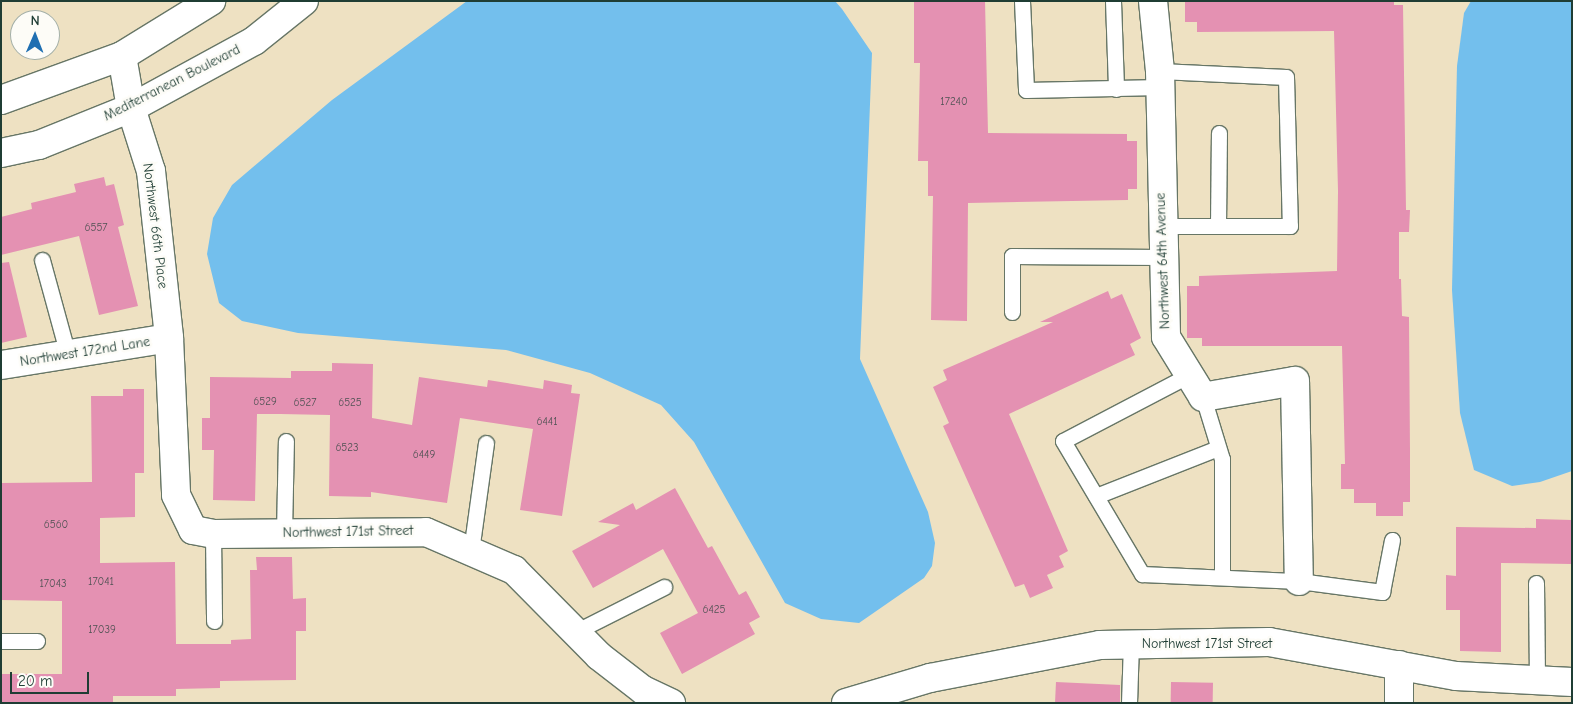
<!DOCTYPE html>
<html>
<head>
<meta charset="utf-8">
<style>
	body { margin:0 }
	#map { position:relative; width:1573px; height:704px; overflow:hidden; background:#eee1c2; font-family:"Comic Neue",sans-serif }
	div>[style] { position:absolute }
	.water>* { inset:0; background:#73bfed }
	.building>* { inset:0; background:#e491b2; transform-origin:0 0 }
	.roads { filter:drop-shadow(1px 0 #677666) drop-shadow(-1px 0 #677666) drop-shadow(0 1px #677666) drop-shadow(0 -1px #677666) }
	.lane>* { height:15px; margin:-7.5px; padding:0 7.5px; transform-origin:7.5px; border-radius:7.5px; background:#fff }
	.street>* { height:28px; margin:-14px; padding:0 14px; transform-origin:14px; border-radius:14px; background:#fff }
	span { translate:-50% -50%; white-space:nowrap; text-align:center; line-height:1.15; -webkit-text-stroke:5px #fdfcf7; paint-order:stroke }
	.number-label { font-size:11px; color:#505254 }
	.number-label span { -webkit-text-stroke-width:0 }
	.street-label { font-size:14px; color:#1f3d34 }
	.frame { position:absolute; inset:0; border:2px solid #1f3d34; pointer-events:none }
	.north { position:absolute; left:10px; top:10px; width:50px; height:50px; box-sizing:border-box; background:#fdfcf7; border:1px solid #a4b0a9; border-radius:50%; rotate:1deg; font-size:14px; font-weight:700; line-height:20px; text-align:center; color:#1f3d34 }
	.north::after { content:''; display:block; margin:auto; width:18px; height:22px; background:#1f6fb2; clip-path:polygon(50% 0,100% 100%,50% 72%,0 100%) }
	.scale { position:absolute; left:10px; top:672px; width:79px; height:22px; box-sizing:border-box; border:2px solid #1f3d34; border-top:0; padding-left:6px; font-size:15px; line-height:18px; white-space:nowrap; color:#1f3d34; -webkit-text-stroke:4px #fdfcf7; paint-order:stroke }
</style>
</head>
<body>
<div id="map">
	<div class="water">
		<div style="clip-path:polygon(467px 1px,835px 1px,842px 9px,872px 53px,860px 359px,928px 512px,935px 543px,932px 566px,924px 578px,859px 623px,821px 619px,785px 603px,694px 442px,661px 405px,590px 373px,506px 350px,298px 333px,242px 321px,219px 303px,207px 254px,213px 218px,232px 185px,332px 100px)"></div>
		<div style="clip-path:polygon(1471px 1px,1572px 1px,1572px 471px,1540px 482px,1512px 486px,1474px 470px,1460px 413px,1452px 290px,1457px 66px,1464px 13px)"></div>
	</div>
	<div class="building">
		<div style="clip-path:polygon(914px 1px,985px 1px,988px 133px,1127px 134px,1127px 141px,1137px 141px,1137px 189px,1128px 189px,1128px 200px,968px 203px,967px 321px,931px 320px,933px 196px,928px 196px,928px 161px,918px 161px,920px 63px,914px 63px)"></div>
		<div style="clip-path:polygon(1185px 1px,1394px 1px,1394px 5px,1403px 5px,1406px 210px,1410px 210px,1409px 232px,1399px 232px,1399px 279px,1401px 279px,1402px 316px,1409px 317px,1410px 452px,1410px 502px,1403px 502px,1403px 516px,1376px 516px,1376px 503px,1354px 503px,1354px 489px,1341px 489px,1341px 464px,1345px 464px,1342px 346px,1202px 346px,1202px 338px,1187px 338px,1187px 286px,1199px 286px,1199px 276px,1337px 271px,1338px 191px,1334px 31px,1197px 32px,1197px 22px,1185px 22px)"></div>
		<div style="clip-path:polygon(104px 177px,106px 186px,114px 184px,124px 225px,118px 227px,138px 306px,99px 315px,79px 236px,1px 255px,1px 217px,32px 209px,31px 203px,76px 192px,74px 184px)"></div>
		<div style="clip-path:polygon(9px 262px,27px 337px,1px 343px,1px 263px)"></div>
		<div style="clip-path:polygon(1108px 291px,1111px 299px,1122px 294px,1141px 338px,1130px 344px,1135px 355px,1009px 414px,1068px 551px,1059px 556px,1064px 567px,1047px 575px,1053px 588px,1030px 598px,1024px 584px,1015px 587px,943px 426px,949px 423px,933px 387px,947px 380px,943px 370px,1053px 322px,1040px 322px)"></div>
		<div style="clip-path:polygon(332px 363px,373px 364px,372px 418px,412px 425px,419px 377px,487px 387px,488px 380px,543px 389px,544px 380px,572px 385px,571px 393px,580px 394px,562px 516px,520px 510px,533px 429px,460px 418px,447px 503px,371px 492px,371px 497px,329px 496px,330px 415px,280px 414px,257px 414px,255px 501px,213px 500px,214px 450px,202px 450px,202px 418px,210px 418px,210px 377px,291px 378px,291px 371px,332px 371px)"></div>
		<div style="clip-path:polygon(123px 389px,144px 389px,144px 473px,135px 473px,135px 517px,100px 518px,100px 563px,175px 562px,176px 644px,231px 644px,231px 640px,251px 639px,250px 570px,257px 570px,256px 557px,292px 557px,293px 599px,306px 598px,306px 631px,296px 631px,296px 680px,220px 681px,220px 688px,176px 689px,176px 696px,113px 696px,113px 703px,1px 703px,1px 674px,62px 674px,62px 601px,1px 600px,1px 483px,92px 482px,91px 396px,123px 396px)"></div>
		<div style="clip-path:polygon(675px 488px,708px 548px,712px 546px,739px 595px,746px 591px,760px 617px,749px 623px,755px 634px,682px 674px,660px 633px,698px 613px,663px 549px,593px 588px,572px 551px,620px 525px,598px 522px,633px 503px,636px 510px)"></div>
		<div style="clip-path:polygon(1536px 519px,1572px 520px,1572px 564px,1501px 563px,1501px 652px,1460px 651px,1460px 610px,1446px 610px,1446px 575px,1456px 576px,1456px 527px,1536px 528px)"></div>
		<div style="clip-path:polygon(1056px 682px,1120px 685px,1120px 703px,1055px 703px)"></div>
		<div style="left:1171px;top:682px;width:42px;height:21px;rotate:1deg"></div>
	</div>
	<div class="roads">
		<div class="lane">
			<div style="left:1022px;top:1px;width:89px;rotate:87.4deg"></div>
			<div style="left:1026px;top:90px;width:134px;rotate:-1.3deg"></div>
			<div style="left:1113px;top:1px;width:88px;rotate:88deg"></div>
			<div style="left:1160px;top:71px;width:126px;rotate:2.7deg"></div>
			<div style="left:1286px;top:77px;width:149px;rotate:88.5deg"></div>
			<div style="left:1290px;top:226px;width:129px;rotate:180deg"></div>
			<div style="left:1218px;top:226px;width:93px;rotate:-89.4deg"></div>
			<div style="left:42px;top:260px;width:98px;rotate:74.7deg"></div>
			<div style="left:1012px;top:312px;width:56px;rotate:-90deg"></div>
			<div style="left:1012px;top:256px;width:150px;rotate:0.4deg"></div>
			<div style="left:1189px;top:375px;width:142px;rotate:152.4deg"></div>
			<div style="left:1063px;top:441px;width:155px;rotate:59.3deg"></div>
			<div style="left:1142px;top:574px;width:157px;rotate:2.6deg"></div>
			<div style="left:1299px;top:581px;width:84px;rotate:7.5deg"></div>
			<div style="left:1382px;top:592px;width:53px;rotate:-79.1deg"></div>
			<div style="left:1203px;top:397px;width:65px;rotate:73deg"></div>
			<div style="left:1222px;top:459px;width:118px;rotate:90deg"></div>
			<div style="left:1096px;top:496px;width:131px;rotate:-21.5deg"></div>
			<div style="left:284px;top:533px;width:92px;rotate:-88.8deg"></div>
			<div style="left:213px;top:534px;width:87px;rotate:89.3deg"></div>
			<div style="left:471px;top:551px;width:109px;rotate:-82.1deg"></div>
			<div style="left:1536px;top:583px;width:98px;rotate:89.4deg"></div>
			<div style="left:575px;top:632px;width:100px;rotate:-26.8deg"></div>
			<div style="left:1px;top:641px;width:36px"></div>
			<div style="left:1129px;top:703px;width:59px;rotate:-88.1deg"></div>
		</div>
		<div class="street">
			<div style="left:1153px;top:1px;width:70px;rotate:84.3deg"></div>
			<div style="left:1160px;top:71px;width:266px;rotate:88.7deg"></div>
			<div style="left:1166px;top:337px;width:70px;rotate:58.3deg"></div>
			<div style="left:1203px;top:397px;width:93px;rotate:-9.9deg"></div>
			<div style="left:1295px;top:381px;width:200px;rotate:88.9deg"></div>
			<div style="left:122px;top:56px;width:53px;rotate:80.2deg"></div>
			<div style="left:131px;top:108px;width:66px;rotate:72.4deg"></div>
			<div style="left:151px;top:171px;width:168px;rotate:83.8deg"></div>
			<div style="left:169px;top:338px;width:157px;rotate:87.4deg"></div>
			<div style="left:176px;top:495px;width:39px;rotate:64deg"></div>
			<div style="left:193px;top:530px;width:20px;rotate:11deg"></div>
			<div style="left:213px;top:534px;width:213px;rotate:-0.5deg"></div>
			<div style="left:426px;top:532px;width:96px;rotate:23.4deg"></div>
			<div style="left:514px;top:570px;width:121px;rotate:45.3deg"></div>
			<div style="left:599px;top:656px;width:56px;rotate:37.7deg"></div>
			<div style="left:643px;top:690px;width:31px;rotate:25deg"></div>
			<div style="left:1px;top:100px;width:129px;rotate:-20deg"></div>
			<div style="left:122px;top:56px;width:105px;rotate:-31.7deg"></div>
			<div style="left:1px;top:153px;width:39px;rotate:-12deg"></div>
			<div style="left:39px;top:145px;width:99px;rotate:-21.9deg"></div>
			<div style="left:131px;top:108px;width:140px;rotate:-28.6deg"></div>
			<div style="left:254px;top:41px;width:64px;rotate:-38.7deg"></div>
			<div style="left:1px;top:365px;width:170px;rotate:-9.1deg"></div>
			<div style="left:1399px;top:665px;width:38px;rotate:90deg"></div>
			<div style="left:846px;top:703px;width:88px;rotate:-16.6deg"></div>
			<div style="left:930px;top:678px;width:173px;rotate:-11deg"></div>
			<div style="left:1100px;top:645px;width:169px;rotate:-1deg"></div>
			<div style="left:1269px;top:642px;width:190px;rotate:10.3deg"></div>
			<div style="left:1456px;top:676px;width:116px;rotate:3deg"></div>
		</div>
	</div>
	<div class="number-label">
		<span style="left:954px;top:102px">17240</span>
		<span style="left:96px;top:228px">6557</span>
		<span style="left:265px;top:402px">6529</span>
		<span style="left:305px;top:403px">6527</span>
		<span style="left:350px;top:403px">6525</span>
		<span style="left:547px;top:422px">6441</span>
		<span style="left:347px;top:448px">6523</span>
		<span style="left:424px;top:455px">6449</span>
		<span style="left:56px;top:525px">6560</span>
		<span style="left:101px;top:582px">17041</span>
		<span style="left:53px;top:584px">17043</span>
		<span style="left:714px;top:610px">6425</span>
		<span style="left:102px;top:630px">17039</span>
	</div>
	<div class="street-label">
		<span style="left:172px;top:83px;rotate:-27deg">Mediterranean Boulevard</span>
		<span style="left:155px;top:226px;rotate:83deg">Northwest 66th Place</span>
		<span style="left:1163px;top:261px;rotate:-92deg">Northwest 64th Avenue</span>
		<span style="left:85px;top:352px;rotate:-9deg">Northwest 172nd Lane</span>
		<span style="left:348px;top:532px;rotate:-1deg">Northwest 171st Street</span>
		<span style="left:1207px;top:644px">Northwest 171st Street</span>
	</div>
	<div class="frame"></div>
	<div class="north">N</div>
	<div class="scale">20 m</div>
</div>
</body>
</html>
